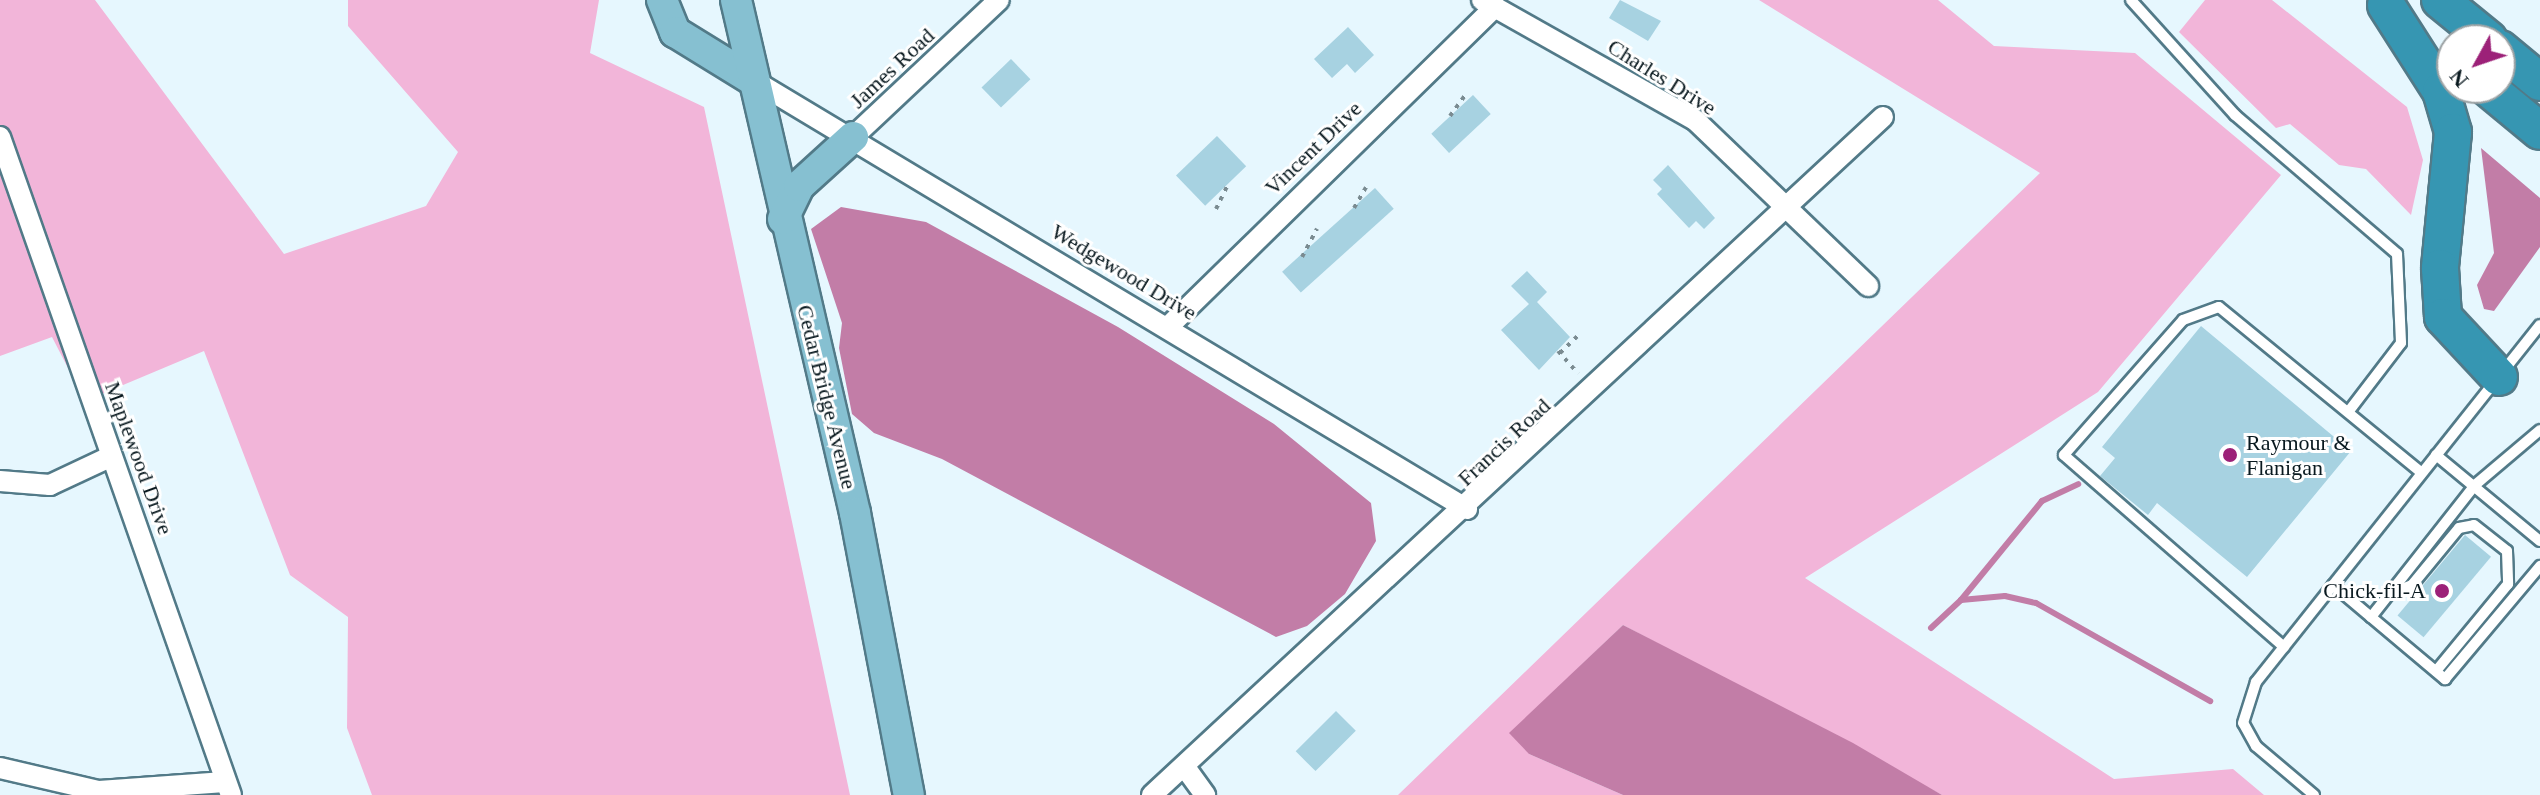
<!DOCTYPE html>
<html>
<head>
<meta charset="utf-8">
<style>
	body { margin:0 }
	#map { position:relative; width:2540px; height:795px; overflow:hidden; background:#e6f7fe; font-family:"Times New Roman",serif }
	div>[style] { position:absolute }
	.green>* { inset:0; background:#f2b5d9 }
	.water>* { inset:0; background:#c27da7 }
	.stream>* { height:6px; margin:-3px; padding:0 3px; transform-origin:3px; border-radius:3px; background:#c27da7 }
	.building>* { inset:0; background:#a7d2e1; transform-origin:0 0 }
	.path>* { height:4px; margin-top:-2px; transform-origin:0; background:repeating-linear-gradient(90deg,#7a8b91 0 4px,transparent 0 10px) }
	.roads { filter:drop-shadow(2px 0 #527a88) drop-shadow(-2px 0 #527a88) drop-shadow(0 2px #527a88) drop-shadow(0 -2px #527a88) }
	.lane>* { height:10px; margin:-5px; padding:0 5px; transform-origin:5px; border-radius:5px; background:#fff }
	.street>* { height:20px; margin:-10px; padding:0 10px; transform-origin:10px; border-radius:10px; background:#fff }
	.primary>* { height:30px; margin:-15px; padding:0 15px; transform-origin:15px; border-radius:15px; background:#86c0d1 }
	.highway>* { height:36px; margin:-18px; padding:0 18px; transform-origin:18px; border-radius:18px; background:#3696b2 }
	.dots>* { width:22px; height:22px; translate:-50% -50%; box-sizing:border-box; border:4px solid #fff; border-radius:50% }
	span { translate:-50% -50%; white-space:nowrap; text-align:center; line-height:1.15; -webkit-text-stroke:6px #fff; paint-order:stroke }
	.street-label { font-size:22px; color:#09191f }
	.poi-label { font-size:22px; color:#09191f }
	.left { translate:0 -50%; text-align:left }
	.right { translate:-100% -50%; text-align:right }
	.north { position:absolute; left:2436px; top:24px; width:80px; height:80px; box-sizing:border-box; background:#fff; border:2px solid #9da3a5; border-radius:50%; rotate:230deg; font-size:22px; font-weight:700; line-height:32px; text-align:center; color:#09191f }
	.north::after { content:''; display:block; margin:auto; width:28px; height:36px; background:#9c2178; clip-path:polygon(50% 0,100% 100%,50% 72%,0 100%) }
</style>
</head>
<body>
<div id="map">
	<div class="green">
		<div style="clip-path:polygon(0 0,95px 0,284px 254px,426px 206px,458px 152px,348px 26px,348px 0,599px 0,590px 53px,704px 107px,850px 795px,372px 795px,347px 728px,348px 617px,290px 575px,204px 351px,85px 401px,52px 337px,0 356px)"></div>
		<div style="clip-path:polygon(1759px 0,1938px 0,1994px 46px,2135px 53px,2281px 175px,2098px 392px,1805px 578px,2114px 779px,2233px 769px,2264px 795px,1942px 795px,1623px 625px,1577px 669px,1529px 754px,1623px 795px,1398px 795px,2040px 173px)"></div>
		<div style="clip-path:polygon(2205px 0,2272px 0,2407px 107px,2423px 160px,2411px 215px,2366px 169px,2339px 165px,2290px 124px,2276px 128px,2179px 32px)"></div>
	</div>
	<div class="water">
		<div style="clip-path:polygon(2481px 148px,2540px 198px,2540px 247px,2494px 311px,2484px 309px,2477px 285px,2494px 253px)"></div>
		<div style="clip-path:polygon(841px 207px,926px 222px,1118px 327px,1274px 424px,1371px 503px,1376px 541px,1345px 594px,1307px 626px,1276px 637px,942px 459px,874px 433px,852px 414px,839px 348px,842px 323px,811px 229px)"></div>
		<div style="clip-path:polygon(1623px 625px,1853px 743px,1942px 795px,1623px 795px,1529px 754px,1509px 733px)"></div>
	</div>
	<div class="stream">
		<div style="left:1961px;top:600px;width:128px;rotate:-50.7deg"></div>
		<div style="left:2042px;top:501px;width:40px;rotate:-25deg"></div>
		<div style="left:1931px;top:628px;width:41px;rotate:-43deg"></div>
		<div style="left:1961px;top:600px;width:44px;rotate:-5.2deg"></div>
		<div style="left:2005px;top:596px;width:32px;rotate:13deg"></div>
		<div style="left:2036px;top:603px;width:200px;rotate:29.4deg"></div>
	</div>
	<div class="building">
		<div style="clip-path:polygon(1620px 0,1661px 21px,1648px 41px,1609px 18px)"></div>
		<div style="clip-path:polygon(1348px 27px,1374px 55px,1355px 73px,1347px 64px,1332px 78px,1314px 59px)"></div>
		<div style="left:1011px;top:59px;width:28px;height:41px;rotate:46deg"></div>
		<div style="left:1473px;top:95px;width:26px;height:57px;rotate:47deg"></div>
		<div style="left:1217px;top:136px;width:42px;height:57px;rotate:46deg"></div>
		<div style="clip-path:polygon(1668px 165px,1715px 218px,1704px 229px,1696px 221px,1689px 228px,1657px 194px,1662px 189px,1653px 180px)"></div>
		<div style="left:1375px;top:188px;width:28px;height:125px;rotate:48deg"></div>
		<div style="clip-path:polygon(1527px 271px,1547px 292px,1537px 302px,1570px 337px,1539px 370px,1501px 330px,1529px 304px,1511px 286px)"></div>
		<div style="clip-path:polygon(2201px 326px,2351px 451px,2247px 577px,2157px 503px,2148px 515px,2100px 476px,2115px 458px,2102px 447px)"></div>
		<div style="left:2465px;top:535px;width:34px;height:105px;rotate:40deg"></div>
		<div style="left:1336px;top:711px;width:28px;height:57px;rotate:45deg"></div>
	</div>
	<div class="path">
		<div style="left:1450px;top:116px;width:26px;rotate:-54deg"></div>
		<div style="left:1354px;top:208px;width:24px;rotate:-60deg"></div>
		<div style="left:1216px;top:209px;width:28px;rotate:-64deg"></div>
		<div style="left:1302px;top:257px;width:32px;rotate:-62deg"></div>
		<div style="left:1558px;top:351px;width:30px;rotate:48deg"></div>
		<div style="left:1560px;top:353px;width:28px;rotate:-44deg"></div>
	</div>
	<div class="roads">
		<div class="lane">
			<div style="left:2131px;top:0;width:155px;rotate:47.9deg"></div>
			<div style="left:2235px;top:115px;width:213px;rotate:40.6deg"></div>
			<div style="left:2397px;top:254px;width:89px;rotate:87.4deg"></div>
			<div style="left:2401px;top:343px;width:86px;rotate:127.4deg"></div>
			<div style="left:2540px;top:430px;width:85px;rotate:139.8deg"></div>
			<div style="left:2475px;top:485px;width:168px;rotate:128.2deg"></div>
			<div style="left:2371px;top:617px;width:97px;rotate:40deg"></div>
			<div style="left:2445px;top:679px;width:148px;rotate:-49.9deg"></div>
			<div style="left:2436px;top:455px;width:135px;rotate:39.6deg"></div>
			<div style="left:2333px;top:585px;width:50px;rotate:40.1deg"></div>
			<div style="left:2390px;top:594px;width:24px;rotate:-22deg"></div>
			<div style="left:2412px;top:585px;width:74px;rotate:-50.5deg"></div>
			<div style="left:2459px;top:528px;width:15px;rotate:-11deg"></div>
			<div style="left:2474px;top:525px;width:42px;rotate:38.2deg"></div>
			<div style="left:2507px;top:551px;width:33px;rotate:88deg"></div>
			<div style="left:2508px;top:584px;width:113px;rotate:129.6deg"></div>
			<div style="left:2284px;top:647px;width:292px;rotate:-138.9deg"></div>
			<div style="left:2064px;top:455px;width:180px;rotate:-48.6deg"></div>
			<div style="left:2183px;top:320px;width:38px;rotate:-20deg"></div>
			<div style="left:2219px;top:307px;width:262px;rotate:39.3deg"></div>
			<div style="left:2314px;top:795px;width:76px;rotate:-139.8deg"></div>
			<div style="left:2256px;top:746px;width:26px;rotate:-119deg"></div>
			<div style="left:2243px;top:723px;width:43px;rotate:-72.4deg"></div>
			<div style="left:2256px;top:682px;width:456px;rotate:-51.5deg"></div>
		</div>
		<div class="street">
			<div style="left:1482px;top:0;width:244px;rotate:29.4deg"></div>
			<div style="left:1695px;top:120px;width:240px;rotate:43.8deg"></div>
			<div style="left:753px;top:80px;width:833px;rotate:31deg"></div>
			<div style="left:0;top:137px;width:697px;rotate:70.66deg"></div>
			<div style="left:853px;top:137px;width:200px;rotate:-43.2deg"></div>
			<div style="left:1168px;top:327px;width:458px;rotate:-44.4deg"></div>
			<div style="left:0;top:481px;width:50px;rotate:4.6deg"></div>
			<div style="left:50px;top:485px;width:68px;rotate:-25.1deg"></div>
			<div style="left:0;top:768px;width:102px;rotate:13.1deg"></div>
			<div style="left:99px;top:791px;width:126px;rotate:-4.1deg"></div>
			<div style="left:1187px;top:770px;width:31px;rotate:54deg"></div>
			<div style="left:1152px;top:795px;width:997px;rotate:-42.85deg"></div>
		</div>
		<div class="primary">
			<div style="left:662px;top:0;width:35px;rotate:68deg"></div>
			<div style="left:675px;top:32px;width:92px;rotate:31.6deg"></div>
			<div style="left:736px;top:0;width:527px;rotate:76.94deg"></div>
			<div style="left:855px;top:513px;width:287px;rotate:79.2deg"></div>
			<div style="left:783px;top:219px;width:37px;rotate:-64deg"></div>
			<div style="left:799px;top:186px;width:73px;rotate:-42.2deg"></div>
		</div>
		<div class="highway">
			<div style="left:2440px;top:0;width:63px;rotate:39.2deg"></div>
			<div style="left:2386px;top:5px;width:102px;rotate:57.4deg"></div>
			<div style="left:2441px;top:91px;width:43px;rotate:73.7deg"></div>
			<div style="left:2453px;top:132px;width:137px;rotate:95.5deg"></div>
			<div style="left:2440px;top:268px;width:49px;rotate:86.5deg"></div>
			<div style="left:2443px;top:317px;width:82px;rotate:47deg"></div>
			<div style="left:2500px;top:49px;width:52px;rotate:39.5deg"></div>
			<div style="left:2488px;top:88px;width:67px;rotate:39.6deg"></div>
		</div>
	</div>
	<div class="dots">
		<div style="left:2230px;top:455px;background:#9c2178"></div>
		<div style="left:2442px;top:591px;background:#9c2178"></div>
	</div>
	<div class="street-label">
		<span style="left:892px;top:68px;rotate:-43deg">James Road</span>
		<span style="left:1662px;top:77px;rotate:32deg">Charles Drive</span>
		<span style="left:1313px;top:148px;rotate:-44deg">Vincent Drive</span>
		<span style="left:1124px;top:272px;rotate:31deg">Wedgewood Drive</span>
		<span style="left:827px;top:397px;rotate:76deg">Cedar Bridge Avenue</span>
		<span style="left:1504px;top:442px;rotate:-43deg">Francis Road</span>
		<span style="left:139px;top:458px;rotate:70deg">Maplewood Drive</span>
	</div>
	<div class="poi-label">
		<span class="left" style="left:2246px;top:455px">Raymour &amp;<br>Flanigan</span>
		<span class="right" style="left:2426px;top:591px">Chick-fil-A</span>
	</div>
	<div class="north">N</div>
</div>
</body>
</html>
